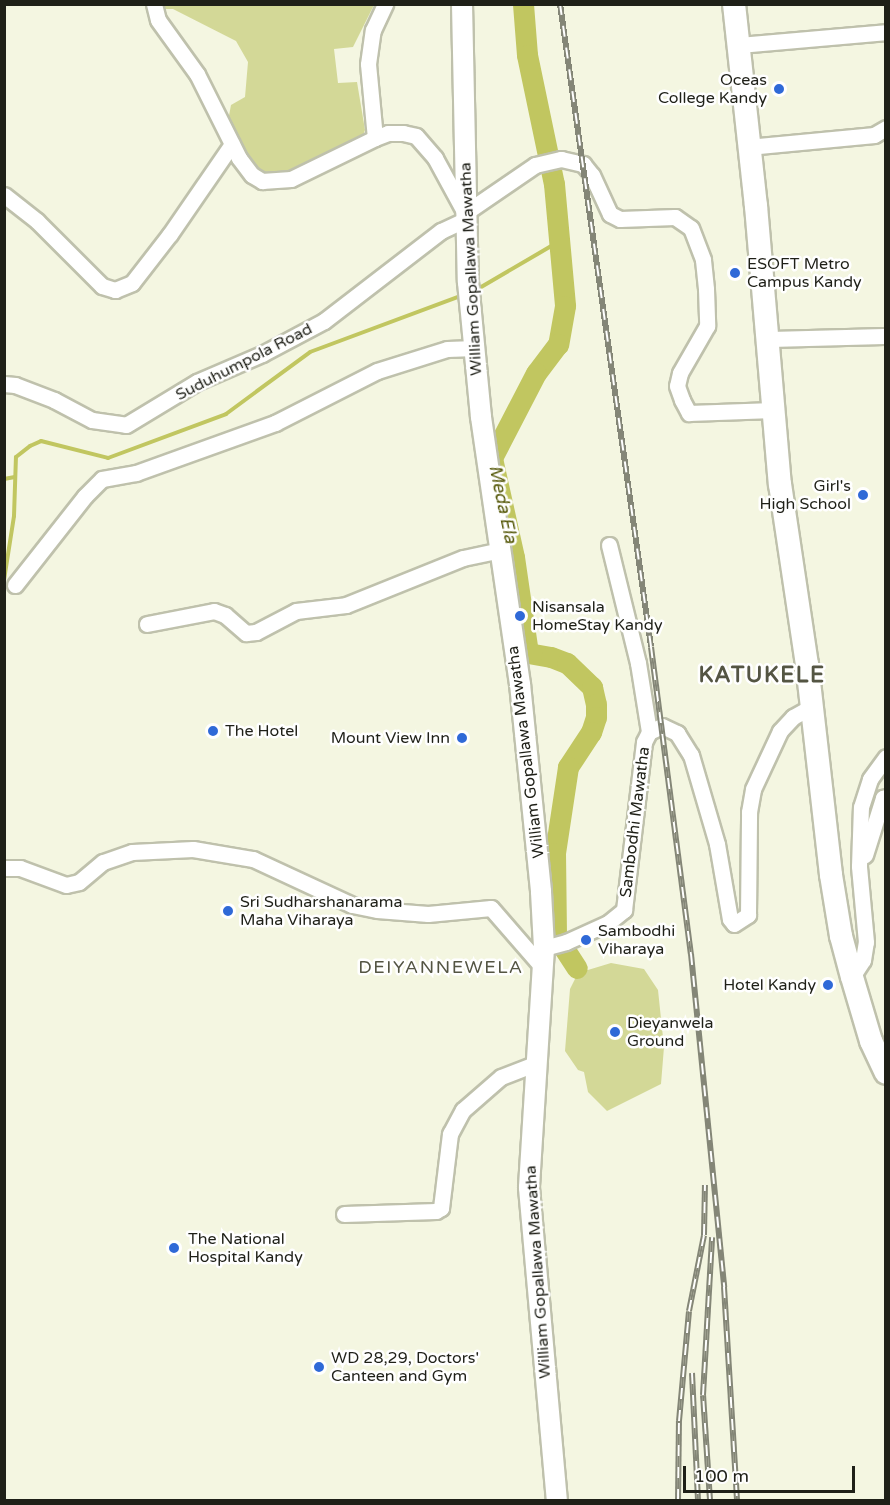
<!DOCTYPE html>
<html>
<head>
<meta charset="utf-8">
<style>
	body { margin:0 }
	#map { position:relative; width:890px; height:1505px; overflow:hidden; background:#f4f6e1; font-family:"Varela Round",sans-serif }
	div>[style] { position:absolute }
	.green>* { inset:0; background:#d3d897 }
	.stream>* { height:4px; margin:-2px; padding:0 2px; transform-origin:2px; border-radius:2px; background:#c1c660 }
	.river>* { height:21px; margin:-10.5px; padding:0 10.5px; transform-origin:10.5px; border-radius:10.5px; background:#c1c660 }
	.roads { filter:drop-shadow(2px 0 #bfc1ac) drop-shadow(-2px 0 #bfc1ac) drop-shadow(0 2px #bfc1ac) drop-shadow(0 -2px #bfc1ac) }
	.minor>* { height:15px; margin:-7.5px; padding:0 7.5px; transform-origin:7.5px; border-radius:7.5px; background:#fff }
	.major>* { height:20px; margin:-10px; padding:0 10px; transform-origin:10px; border-radius:10px; background:#fff }
	.highway>* { height:22px; margin:-11px; padding:0 11px; transform-origin:11px; border-radius:11px; background:#fff }
	.rail>* { height:6px; margin-top:-3px; transform-origin:0; background:repeating-linear-gradient(90deg,#fff 0 11px,#848677 0 22px); box-sizing:border-box; border-block:2px solid #848677 }
	.dots>* { width:16px; height:16px; translate:-50% -50%; box-sizing:border-box; border:3px solid #fff; border-radius:50% }
	span { translate:-50% -50%; white-space:nowrap; text-align:center; line-height:1.15; -webkit-text-stroke:5px #fff; paint-order:stroke }
	.poi-label { font-size:16px; color:#1f2018 }
	.right { translate:-100% -50%; text-align:right }
	.left { translate:0 -50%; text-align:left }
	.street-label { font-size:16px; color:#1f2018 }
	.water-label { font-size:18px; color:#56590a; font-style:italic }
	.neighbourhood-label { font-size:18px; color:#545543; letter-spacing:1.5px }
	.district-label { font-size:22px; color:#545543; font-weight:700; letter-spacing:1.5px }
	.frame { position:absolute; inset:0; border:6px solid #1f2018; pointer-events:none }
	.scale { position:absolute; left:683px; top:1466px; width:172px; height:27px; box-sizing:border-box; border:3px solid #1f2018; border-top:0; padding-left:8px; font-size:18px; line-height:21px; white-space:nowrap; color:#1f2018; -webkit-text-stroke:4px #fff; paint-order:stroke }
</style>
</head>
<body>
<div id="map">
	<div class="green">
		<div style="clip-path:polygon(161px 4px,374px 5px,353px 47px,334px 49px,338px 83px,357px 82px,365px 130px,362px 138px,279px 178px,248px 169px,228px 121px,231px 105px,245px 97px,248px 62px,236px 41px,173px 9px,159px 9px)"></div>
		<div style="clip-path:polygon(611px 963px,644px 969px,658px 990px,664px 1047px,661px 1084px,607px 1111px,588px 1092px,584px 1072px,578px 1070px,565px 1051px,570px 989px,578px 973px)"></div>
	</div>
	<div class="stream">
		<div style="left:476px;top:290px;width:95px;rotate:-30.3deg"></div>
		<div style="left:4px;top:479px;width:11px;rotate:-10deg"></div>
		<div style="left:4px;top:580px;width:65px;rotate:-81.1deg"></div>
		<div style="left:14px;top:516px;width:59px;rotate:-88.1deg"></div>
		<div style="left:16px;top:457px;width:18px;rotate:-38deg"></div>
		<div style="left:30px;top:446px;width:12px;rotate:-24deg"></div>
		<div style="left:41px;top:441px;width:69px;rotate:14.2deg"></div>
		<div style="left:108px;top:458px;width:126px;rotate:-20.4deg"></div>
		<div style="left:226px;top:414px;width:104px;rotate:-36.4deg"></div>
		<div style="left:310px;top:352px;width:163px;rotate:-20.4deg"></div>
	</div>
	<div class="river">
		<div style="left:523px;top:4px;width:51px;rotate:85.5deg"></div>
		<div style="left:527px;top:55px;width:132px;rotate:78.2deg"></div>
		<div style="left:554px;top:184px;width:122px;rotate:84.8deg"></div>
		<div style="left:565px;top:306px;width:39px;rotate:100deg"></div>
		<div style="left:558px;top:344px;width:36px;rotate:127deg"></div>
		<div style="left:536px;top:373px;width:96px;rotate:117.4deg"></div>
		<div style="left:492px;top:458px;width:101px;rotate:77.5deg"></div>
		<div style="left:514px;top:557px;width:97px;rotate:81.7deg"></div>
		<div style="left:528px;top:653px;width:23px;rotate:10deg"></div>
		<div style="left:551px;top:657px;width:17px;rotate:21deg"></div>
		<div style="left:567px;top:663px;width:35px;rotate:44deg"></div>
		<div style="left:592px;top:687px;width:17px;rotate:77deg"></div>
		<div style="left:596px;top:704px;width:13px;rotate:90deg"></div>
		<div style="left:596px;top:717px;width:16px;rotate:108deg"></div>
		<div style="left:591px;top:732px;width:42px;rotate:123.3deg"></div>
		<div style="left:568px;top:767px;width:87px;rotate:98.6deg"></div>
		<div style="left:555px;top:853px;width:83px;rotate:89.3deg"></div>
		<div style="left:556px;top:936px;width:38px;rotate:57deg"></div>
	</div>
	<div class="roads">
		<div class="minor">
			<div style="left:154px;top:4px;width:16px;rotate:76deg"></div>
			<div style="left:158px;top:20px;width:67px;rotate:54.2deg"></div>
			<div style="left:197px;top:74px;width:94px;rotate:63.4deg"></div>
			<div style="left:239px;top:158px;width:21px;rotate:53deg"></div>
			<div style="left:252px;top:175px;width:12px;rotate:31deg"></div>
			<div style="left:262px;top:181px;width:29px;rotate:-4deg"></div>
			<div style="left:291px;top:179px;width:93px;rotate:-26deg"></div>
			<div style="left:375px;top:138px;width:14px;rotate:-21deg"></div>
			<div style="left:388px;top:133px;width:15px"></div>
			<div style="left:403px;top:133px;width:13px;rotate:13deg"></div>
			<div style="left:416px;top:136px;width:29px;rotate:49deg"></div>
			<div style="left:435px;top:158px;width:63px;rotate:61.4deg"></div>
			<div style="left:465px;top:213px;width:85px;rotate:-34.4deg"></div>
			<div style="left:535px;top:165px;width:27px;rotate:-13deg"></div>
			<div style="left:561px;top:159px;width:23px;rotate:13deg"></div>
			<div style="left:583px;top:164px;width:14px;rotate:51deg"></div>
			<div style="left:592px;top:175px;width:43px;rotate:65.2deg"></div>
			<div style="left:610px;top:214px;width:11px;rotate:27deg"></div>
			<div style="left:620px;top:219px;width:55px;rotate:-2.1deg"></div>
			<div style="left:675px;top:217px;width:19px;rotate:35deg"></div>
			<div style="left:691px;top:228px;width:34px;rotate:69deg"></div>
			<div style="left:703px;top:260px;width:29px;rotate:84deg"></div>
			<div style="left:706px;top:289px;width:37px;rotate:88deg"></div>
			<div style="left:707px;top:326px;width:54px;rotate:119.9deg"></div>
			<div style="left:680px;top:373px;width:13px;rotate:103deg"></div>
			<div style="left:677px;top:386px;width:15px;rotate:70deg"></div>
			<div style="left:682px;top:400px;width:15px;rotate:62deg"></div>
			<div style="left:689px;top:413px;width:84px;rotate:-2deg"></div>
			<div style="left:738px;top:45px;width:149px;rotate:-5deg"></div>
			<div style="left:375px;top:138px;width:74px;rotate:-95.4deg"></div>
			<div style="left:368px;top:64px;width:34px;rotate:-82deg"></div>
			<div style="left:373px;top:30px;width:29px;rotate:-65deg"></div>
			<div style="left:748px;top:147px;width:127px;rotate:-5.4deg"></div>
			<div style="left:874px;top:135px;width:14px;rotate:-30deg"></div>
			<div style="left:4px;top:195px;width:42px;rotate:38.2deg"></div>
			<div style="left:37px;top:221px;width:92px;rotate:45deg"></div>
			<div style="left:102px;top:286px;width:14px;rotate:17deg"></div>
			<div style="left:115px;top:290px;width:18px;rotate:-22deg"></div>
			<div style="left:132px;top:283px;width:62px;rotate:-52.2deg"></div>
			<div style="left:170px;top:234px;width:109px;rotate:-55.4deg"></div>
			<div style="left:768px;top:339px;width:118px;rotate:-1.5deg"></div>
			<div style="left:4px;top:384px;width:11px;rotate:5deg"></div>
			<div style="left:15px;top:385px;width:42px;rotate:21deg"></div>
			<div style="left:54px;top:400px;width:43px;rotate:27.8deg"></div>
			<div style="left:92px;top:420px;width:34px;rotate:8deg"></div>
			<div style="left:126px;top:425px;width:83px;rotate:-31.2deg"></div>
			<div style="left:197px;top:382px;width:71px;rotate:-23.3deg"></div>
			<div style="left:262px;top:354px;width:70px;rotate:-28deg"></div>
			<div style="left:324px;top:321px;width:148px;rotate:-37.6deg"></div>
			<div style="left:441px;top:231px;width:26px;rotate:-25deg"></div>
			<div style="left:609px;top:545px;width:122px;rotate:76.2deg"></div>
			<div style="left:638px;top:663px;width:70px;rotate:80.9deg"></div>
			<div style="left:15px;top:585px;width:113px;rotate:-51.8deg"></div>
			<div style="left:85px;top:496px;width:24px;rotate:-45deg"></div>
			<div style="left:102px;top:479px;width:35px;rotate:-10deg"></div>
			<div style="left:136px;top:473px;width:148px;rotate:-19.8deg"></div>
			<div style="left:275px;top:423px;width:114px;rotate:-27deg"></div>
			<div style="left:377px;top:371px;width:73px;rotate:-17.4deg"></div>
			<div style="left:447px;top:349px;width:28px;rotate:-2deg"></div>
			<div style="left:147px;top:624px;width:68px;rotate:-11deg"></div>
			<div style="left:214px;top:611px;width:12px;rotate:20deg"></div>
			<div style="left:225px;top:615px;width:28px;rotate:41deg"></div>
			<div style="left:246px;top:633px;width:10px;rotate:-6deg"></div>
			<div style="left:256px;top:632px;width:45px;rotate:-27.7deg"></div>
			<div style="left:296px;top:611px;width:50px;rotate:-6.8deg"></div>
			<div style="left:346px;top:605px;width:126px;rotate:-21.9deg"></div>
			<div style="left:463px;top:558px;width:38px;rotate:-12deg"></div>
			<div style="left:865px;top:855px;width:60px;rotate:-72.5deg"></div>
			<div style="left:883px;top:798px;width:3px;rotate:-18deg"></div>
			<div style="left:4px;top:868px;width:16px"></div>
			<div style="left:20px;top:868px;width:49px;rotate:20.3deg"></div>
			<div style="left:66px;top:885px;width:13px;rotate:-13deg"></div>
			<div style="left:79px;top:882px;width:31px;rotate:-40deg"></div>
			<div style="left:103px;top:862px;width:31px;rotate:-19deg"></div>
			<div style="left:132px;top:852px;width:61px;rotate:-2.8deg"></div>
			<div style="left:193px;top:849px;width:61px;rotate:9.5deg"></div>
			<div style="left:253px;top:859px;width:109px;rotate:24.9deg"></div>
			<div style="left:352px;top:905px;width:25px;rotate:11deg"></div>
			<div style="left:377px;top:910px;width:51px;rotate:4.5deg"></div>
			<div style="left:428px;top:914px;width:63px;rotate:-5.4deg"></div>
			<div style="left:491px;top:908px;width:79px;rotate:49.1deg"></div>
			<div style="left:544px;top:948px;width:23px;rotate:-15deg"></div>
			<div style="left:566px;top:942px;width:46px;rotate:-24.3deg"></div>
			<div style="left:608px;top:923px;width:21px;rotate:-39deg"></div>
			<div style="left:624px;top:910px;width:169px;rotate:-83.2deg"></div>
			<div style="left:644px;top:742px;width:11px;rotate:-63deg"></div>
			<div style="left:649px;top:732px;width:14px;rotate:-25deg"></div>
			<div style="left:662px;top:726px;width:17px;rotate:25deg"></div>
			<div style="left:677px;top:733px;width:26px;rotate:58deg"></div>
			<div style="left:691px;top:755px;width:93px;rotate:73.7deg"></div>
			<div style="left:717px;top:844px;width:76px;rotate:80.2deg"></div>
			<div style="left:730px;top:919px;width:6px;rotate:51deg"></div>
			<div style="left:734px;top:924px;width:17px;rotate:-33deg"></div>
			<div style="left:748px;top:915px;width:103px;rotate:-89.4deg"></div>
			<div style="left:749px;top:812px;width:23px;rotate:-80deg"></div>
			<div style="left:753px;top:789px;width:64px;rotate:-65deg"></div>
			<div style="left:780px;top:731px;width:19px;rotate:-47deg"></div>
			<div style="left:793px;top:717px;width:21px;rotate:-29deg"></div>
			<div style="left:852px;top:977px;width:20px;rotate:-57deg"></div>
			<div style="left:863px;top:960px;width:18px;rotate:-81deg"></div>
			<div style="left:866px;top:942px;width:76px;rotate:-95.3deg"></div>
			<div style="left:859px;top:866px;width:59px;rotate:-88.1deg"></div>
			<div style="left:861px;top:807px;width:29px;rotate:-72deg"></div>
			<div style="left:870px;top:779px;width:27px;rotate:-54deg"></div>
			<div style="left:344px;top:1214px;width:92px;rotate:-1.9deg"></div>
			<div style="left:436px;top:1211px;width:6px;rotate:-31deg"></div>
			<div style="left:441px;top:1208px;width:75px;rotate:-83.1deg"></div>
			<div style="left:450px;top:1134px;width:27px;rotate:-62deg"></div>
			<div style="left:463px;top:1110px;width:50px;rotate:-41deg"></div>
			<div style="left:501px;top:1077px;width:36px;rotate:-21deg"></div>
		</div>
		<div class="major">
			<div style="left:462px;top:4px;width:278px;rotate:88.8deg"></div>
			<div style="left:468px;top:282px;width:136px;rotate:84.5deg"></div>
			<div style="left:481px;top:417px;width:270px;rotate:81.7deg"></div>
			<div style="left:520px;top:684px;width:209px;rotate:84.2deg"></div>
			<div style="left:541px;top:892px;width:56px;rotate:86.9deg"></div>
			<div style="left:544px;top:948px;width:240px;rotate:93.6deg"></div>
			<div style="left:529px;top:1188px;width:313px;rotate:84.9deg"></div>
		</div>
		<div class="highway">
			<div style="left:734px;top:4px;width:203px;rotate:83.8deg"></div>
			<div style="left:756px;top:206px;width:279px;rotate:85.1deg"></div>
			<div style="left:780px;top:484px;width:182px;rotate:81.5deg"></div>
			<div style="left:807px;top:664px;width:212px;rotate:83.5deg"></div>
			<div style="left:831px;top:875px;width:62px;rotate:80.7deg"></div>
			<div style="left:841px;top:936px;width:42px;rotate:75deg"></div>
			<div style="left:852px;top:977px;width:67px;rotate:73.5deg"></div>
			<div style="left:871px;top:1041px;width:35px;rotate:65deg"></div>
		</div>
	</div>
	<div class="rail">
		<div style="left:560px;top:4px;width:649px;rotate:81.94deg"></div>
		<div style="left:651px;top:647px;width:310px;rotate:82.6deg"></div>
		<div style="left:691px;top:954px;width:335px;rotate:84.3deg"></div>
		<div style="left:724px;top:1287px;width:213px;rotate:86.5deg"></div>
		<div style="left:692px;top:1373px;width:127px;rotate:87.3deg"></div>
		<div style="left:678px;top:1500px;width:79px;rotate:-89.3deg"></div>
		<div style="left:679px;top:1421px;width:110px;rotate:-84.8deg"></div>
		<div style="left:689px;top:1311px;width:77px;rotate:-78.8deg"></div>
		<div style="left:704px;top:1235px;width:50px;rotate:-88.9deg"></div>
		<div style="left:710px;top:1500px;width:105px;rotate:-93.8deg"></div>
		<div style="left:703px;top:1395px;width:158px;rotate:-86.7deg"></div>
	</div>
	<div class="dots">
		<div style="left:779px;top:89px;background:#2f69d7"></div>
		<div style="left:735px;top:273px;background:#2f69d7"></div>
		<div style="left:863px;top:495px;background:#2f69d7"></div>
		<div style="left:520px;top:616px;background:#2f69d7"></div>
		<div style="left:213px;top:731px;background:#2f69d7"></div>
		<div style="left:462px;top:738px;background:#2f69d7"></div>
		<div style="left:228px;top:911px;background:#2f69d7"></div>
		<div style="left:586px;top:940px;background:#2f69d7"></div>
		<div style="left:828px;top:985px;background:#2f69d7"></div>
		<div style="left:615px;top:1032px;background:#2f69d7"></div>
		<div style="left:174px;top:1248px;background:#2f69d7"></div>
		<div style="left:319px;top:1367px;background:#2f69d7"></div>
	</div>
	<div class="poi-label">
		<span class="right" style="left:767px;top:89px">Oceas<br>College Kandy</span>
		<span class="left" style="left:747px;top:273px">ESOFT Metro<br>Campus Kandy</span>
		<span class="right" style="left:851px;top:495px">Girl's<br>High School</span>
		<span class="left" style="left:532px;top:616px">Nisansala<br>HomeStay Kandy</span>
		<span class="left" style="left:225px;top:731px">The Hotel</span>
		<span class="right" style="left:450px;top:738px">Mount View Inn</span>
		<span class="left" style="left:240px;top:911px">Sri Sudharshanarama<br>Maha Viharaya</span>
		<span class="left" style="left:598px;top:940px">Sambodhi<br>Viharaya</span>
		<span class="right" style="left:816px;top:985px">Hotel Kandy</span>
		<span class="left" style="left:627px;top:1032px">Dieyanwela<br>Ground</span>
		<span class="left" style="left:188px;top:1248px">The National<br>Hospital Kandy</span>
		<span class="left" style="left:331px;top:1367px">WD 28,29, Doctors'<br>Canteen and Gym</span>
	</div>
	<div class="street-label">
		<span style="left:471px;top:269px;rotate:-93deg">William Gopallawa Mawatha</span>
		<span style="left:244px;top:362px;rotate:-27deg">Suduhumpola Road</span>
		<span style="left:526px;top:752px;rotate:-97deg">William Gopallawa Mawatha</span>
		<span style="left:635px;top:822px;rotate:-83deg">Sambodhi Mawatha</span>
		<span style="left:538px;top:1272px;rotate:-94deg">William Gopallawa Mawatha</span>
	</div>
	<div class="water-label">
		<span style="left:503px;top:504px;rotate:78deg">Meda Ela</span>
	</div>
	<div class="neighbourhood-label">
		<span style="left:441px;top:967px">DEIYANNEWELA</span>
	</div>
	<div class="district-label">
		<span style="left:762px;top:676px">KATUKELE</span>
	</div>
	<div class="frame"></div>
	<div class="scale">100 m</div>
</div>
</body>
</html>
